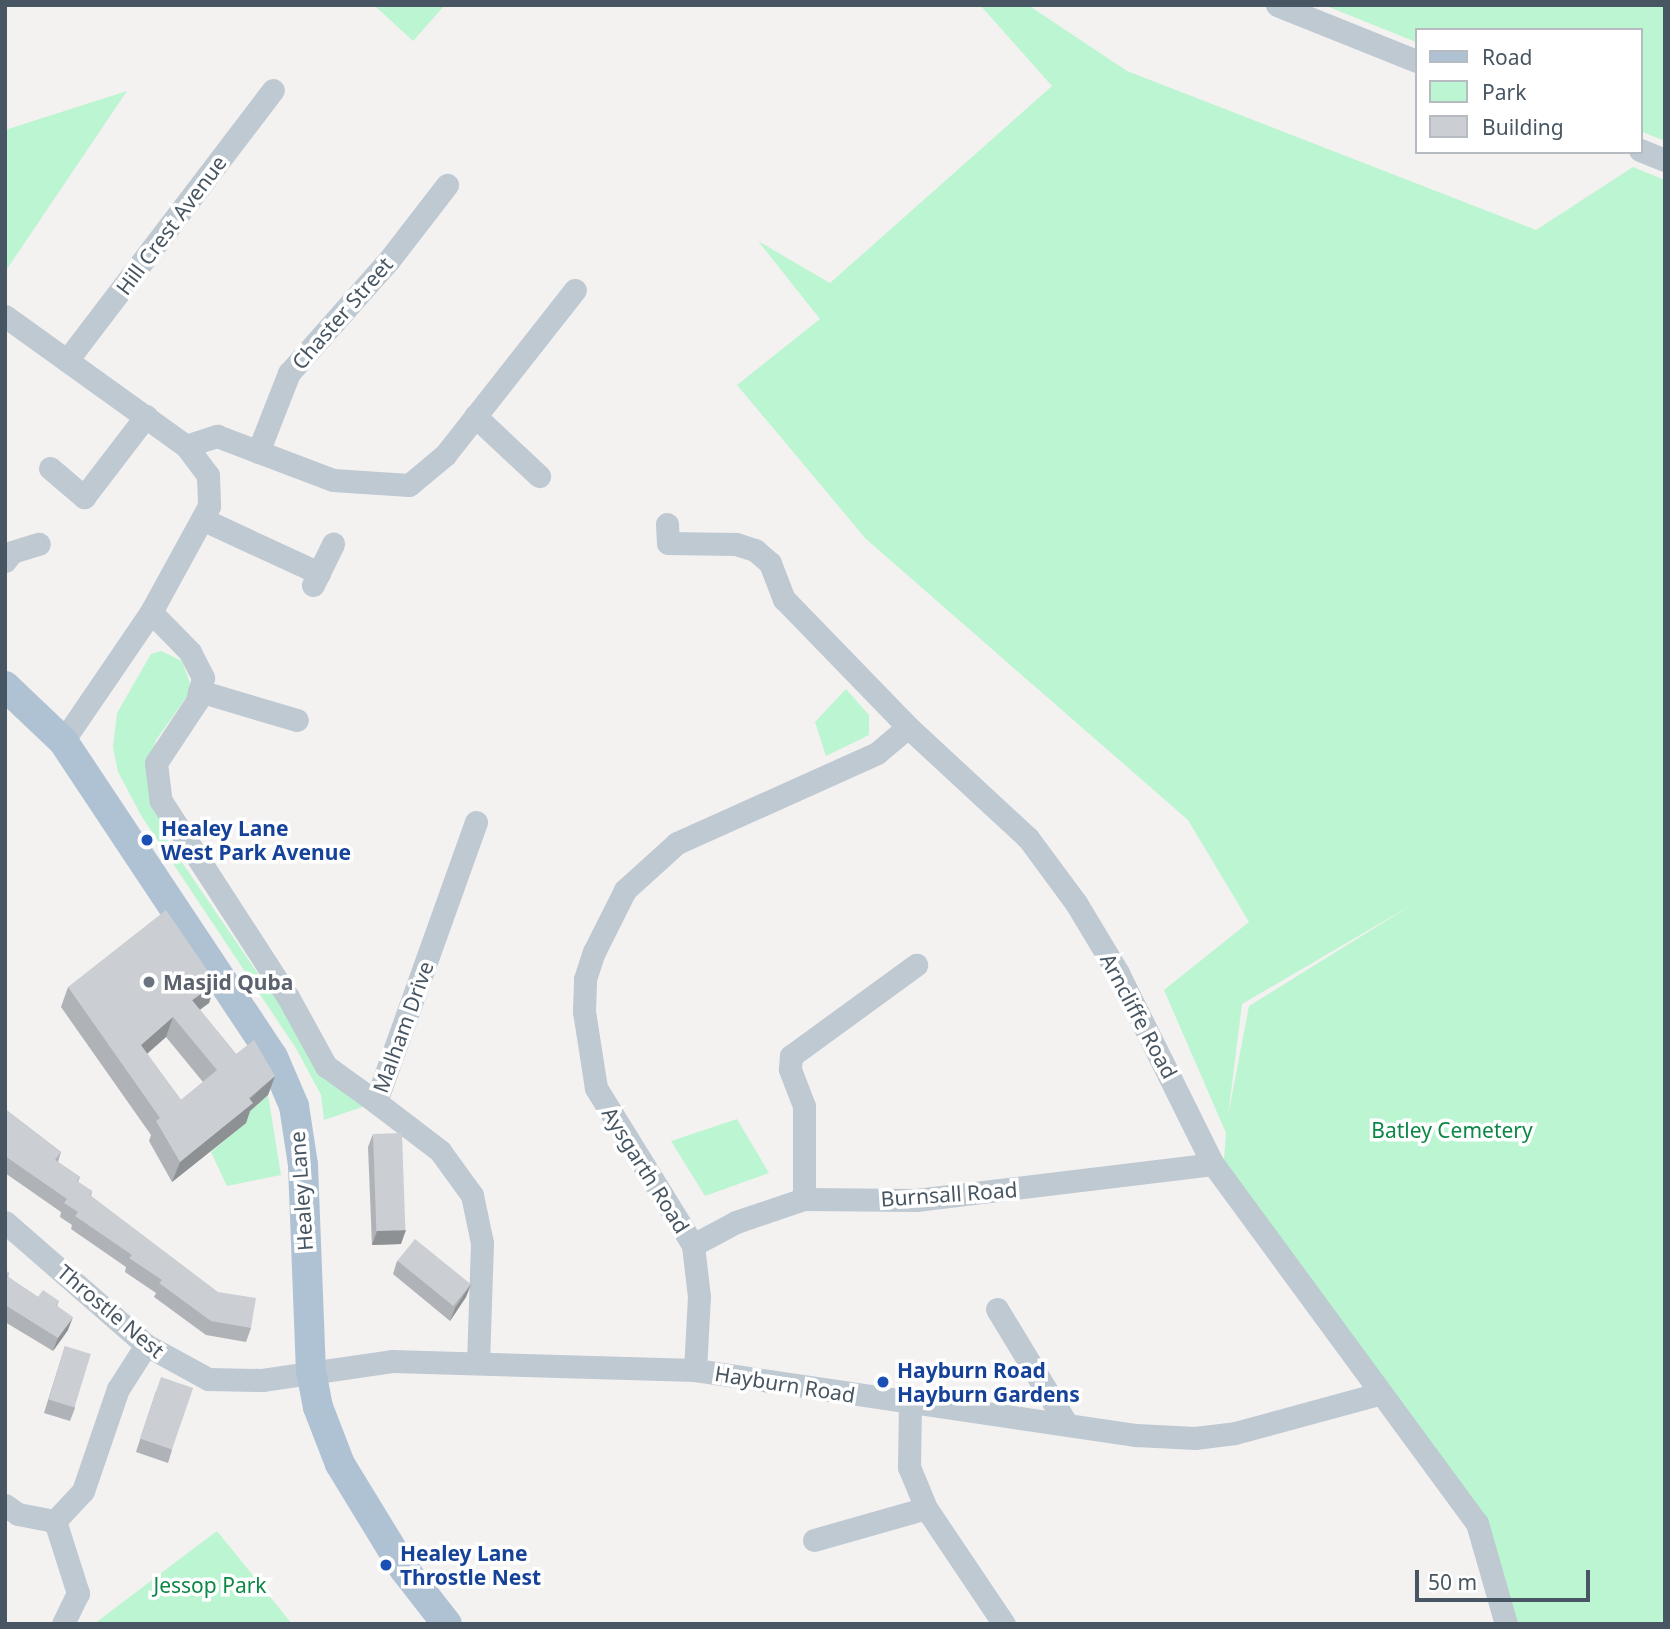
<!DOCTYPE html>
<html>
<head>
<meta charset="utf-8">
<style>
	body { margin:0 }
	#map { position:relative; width:1670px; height:1629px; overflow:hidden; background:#f4f1f1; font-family:"Noto Sans",sans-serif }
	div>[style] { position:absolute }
	.green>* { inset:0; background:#bcf5d1 }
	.minor>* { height:23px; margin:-11.5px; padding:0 11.5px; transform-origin:11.5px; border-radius:11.5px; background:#bec9d2 }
	.major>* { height:30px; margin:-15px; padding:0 15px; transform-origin:15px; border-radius:15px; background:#afc2d3 }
	.wall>* { inset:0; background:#afb2b6 }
	.shaded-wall>* { inset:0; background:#8e9194 }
	.building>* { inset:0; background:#cbcfd4; transform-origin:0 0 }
	.dots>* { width:19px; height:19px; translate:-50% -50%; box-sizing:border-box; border:4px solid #fff; border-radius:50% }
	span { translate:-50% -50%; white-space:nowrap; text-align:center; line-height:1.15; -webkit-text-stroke:7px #fff; paint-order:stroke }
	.street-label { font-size:21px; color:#475662 }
	.transit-label { font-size:21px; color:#164399; font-weight:700 }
	.left { translate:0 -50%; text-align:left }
	.worship-label { font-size:21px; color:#5b616d; font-weight:700 }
	.park-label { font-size:21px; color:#0c8846 }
	.frame { position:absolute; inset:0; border:7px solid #475662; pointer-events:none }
	.legend { position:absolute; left:1415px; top:28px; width:228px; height:126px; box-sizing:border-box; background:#fff; border:2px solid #b5bbc0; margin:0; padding:9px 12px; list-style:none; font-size:21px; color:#475662 }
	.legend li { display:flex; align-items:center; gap:14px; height:35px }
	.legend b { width:35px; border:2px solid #b5bbc0 }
	.scale { position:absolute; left:1415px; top:1570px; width:175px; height:32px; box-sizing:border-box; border:4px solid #475662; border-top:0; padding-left:9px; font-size:21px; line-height:24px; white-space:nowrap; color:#475662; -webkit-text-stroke:5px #fff; paint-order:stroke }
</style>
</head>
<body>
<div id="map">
	<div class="green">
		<div style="clip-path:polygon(374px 5px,445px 5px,413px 41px)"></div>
		<div style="clip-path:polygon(evenodd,980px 5px,1028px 5px,1127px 71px,1536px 230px,1633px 167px,1665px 180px,1665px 1624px,1506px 1624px,1477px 1523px,1223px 1172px,1226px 1133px,1164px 990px,1249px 922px,1188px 820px,866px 539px,737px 385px,820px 319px,758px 241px,830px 283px,1052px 86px,980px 5px,1413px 904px,1249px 1006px,1228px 1116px,1242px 1004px,1413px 904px)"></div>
		<div style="clip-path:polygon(1324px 5px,1665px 5px,1665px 141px,1640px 131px,1640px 30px,1416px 30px,1416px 42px)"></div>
		<div style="clip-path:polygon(127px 91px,5px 272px,5px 130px)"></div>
		<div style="clip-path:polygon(161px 651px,182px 661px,190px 683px,188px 695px,156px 740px,149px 762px,168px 842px,263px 981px,275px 987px,365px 1106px,324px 1120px,321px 1095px,297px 1050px,142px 817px,118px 772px,113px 747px,117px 713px,151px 654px)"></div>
		<div style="clip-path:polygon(846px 689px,869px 715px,869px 735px,826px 756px,815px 722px)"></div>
		<div style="clip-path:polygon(268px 1095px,281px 1175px,227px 1186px,211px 1152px,245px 1123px,242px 1118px)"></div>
		<div style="clip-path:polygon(737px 1119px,769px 1173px,705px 1196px,671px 1141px)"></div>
		<div style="clip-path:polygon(217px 1531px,292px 1624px,94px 1624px,185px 1555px)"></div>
	</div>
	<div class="minor">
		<div style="left:1277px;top:5px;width:150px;rotate:21.9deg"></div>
		<div style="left:1640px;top:150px;width:27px;rotate:22deg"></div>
		<div style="left:5px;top:316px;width:223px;rotate:35.7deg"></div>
		<div style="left:186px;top:446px;width:36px;rotate:53deg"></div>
		<div style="left:208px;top:475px;width:31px;rotate:88deg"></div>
		<div style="left:209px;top:506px;width:121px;rotate:118.7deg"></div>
		<div style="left:151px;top:612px;width:156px;rotate:124.3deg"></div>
		<div style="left:68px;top:359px;width:338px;rotate:-52.7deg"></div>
		<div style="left:475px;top:416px;width:88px;rotate:43.2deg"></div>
		<div style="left:186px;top:446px;width:33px;rotate:-18deg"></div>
		<div style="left:217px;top:436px;width:124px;rotate:20.8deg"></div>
		<div style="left:333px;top:480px;width:76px;rotate:3.8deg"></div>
		<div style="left:409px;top:485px;width:47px;rotate:-39.8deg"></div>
		<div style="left:445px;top:455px;width:210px;rotate:-51.8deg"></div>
		<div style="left:258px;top:452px;width:85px;rotate:-68.6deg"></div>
		<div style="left:289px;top:373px;width:151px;rotate:-48.5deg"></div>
		<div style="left:389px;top:260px;width:95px;rotate:-52.3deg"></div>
		<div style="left:50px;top:468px;width:45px;rotate:40.5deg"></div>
		<div style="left:84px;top:497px;width:102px;rotate:-52.6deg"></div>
		<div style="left:202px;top:519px;width:129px;rotate:24.8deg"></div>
		<div style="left:667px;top:524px;width:19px;rotate:87deg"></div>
		<div style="left:668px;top:543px;width:68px;rotate:0.8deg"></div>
		<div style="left:736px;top:544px;width:20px;rotate:18deg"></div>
		<div style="left:755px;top:550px;width:20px;rotate:41deg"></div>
		<div style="left:770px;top:563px;width:39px;rotate:69deg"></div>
		<div style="left:784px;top:599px;width:178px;rotate:45.9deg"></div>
		<div style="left:908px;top:727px;width:163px;rotate:42.8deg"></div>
		<div style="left:1028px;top:838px;width:81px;rotate:53.6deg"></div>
		<div style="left:1076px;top:903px;width:82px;rotate:59deg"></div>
		<div style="left:1118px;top:973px;width:213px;rotate:63.6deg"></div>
		<div style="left:1213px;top:1164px;width:446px;rotate:53.7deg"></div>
		<div style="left:1477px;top:1523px;width:105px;rotate:74deg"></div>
		<div style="left:5px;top:561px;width:11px;rotate:-52deg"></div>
		<div style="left:12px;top:552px;width:28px;rotate:-17deg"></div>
		<div style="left:313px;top:585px;width:46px;rotate:-64deg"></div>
		<div style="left:151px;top:612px;width:56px;rotate:45.7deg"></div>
		<div style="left:190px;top:652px;width:29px;rotate:63deg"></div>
		<div style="left:203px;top:678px;width:24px;rotate:105deg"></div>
		<div style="left:197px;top:701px;width:74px;rotate:123.5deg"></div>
		<div style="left:156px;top:763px;width:38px;rotate:83deg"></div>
		<div style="left:161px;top:801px;width:234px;rotate:57.1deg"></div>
		<div style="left:288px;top:997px;width:79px;rotate:61.2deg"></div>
		<div style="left:326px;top:1066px;width:62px;rotate:35.8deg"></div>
		<div style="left:199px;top:691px;width:102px;rotate:16.5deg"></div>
		<div style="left:476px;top:822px;width:297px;rotate:109.7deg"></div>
		<div style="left:376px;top:1102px;width:81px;rotate:37.4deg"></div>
		<div style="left:440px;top:1151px;width:54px;rotate:54deg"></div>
		<div style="left:472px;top:1195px;width:49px;rotate:78.2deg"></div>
		<div style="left:482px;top:1243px;width:120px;rotate:91.9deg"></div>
		<div style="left:804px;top:1199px;width:93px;rotate:-90deg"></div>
		<div style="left:804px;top:1106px;width:40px;rotate:-111deg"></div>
		<div style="left:790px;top:1069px;width:13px;rotate:-86deg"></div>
		<div style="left:791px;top:1056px;width:155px;rotate:-36.1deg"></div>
		<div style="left:5px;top:1222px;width:187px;rotate:41.1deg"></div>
		<div style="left:146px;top:1345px;width:71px;rotate:28.7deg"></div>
		<div style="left:208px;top:1379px;width:54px;rotate:1.1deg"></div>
		<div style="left:262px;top:1380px;width:131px;rotate:-8.3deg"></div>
		<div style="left:392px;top:1361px;width:303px;rotate:1.7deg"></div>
		<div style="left:695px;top:1370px;width:446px;rotate:8.4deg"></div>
		<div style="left:1136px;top:1435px;width:59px;rotate:2.9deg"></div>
		<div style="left:1195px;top:1438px;width:40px;rotate:-7.1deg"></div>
		<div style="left:1235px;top:1433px;width:149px;rotate:-15.2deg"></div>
		<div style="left:693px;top:1245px;width:49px;rotate:-28.1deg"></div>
		<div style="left:736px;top:1222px;width:72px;rotate:-18.7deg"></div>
		<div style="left:804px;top:1199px;width:112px;rotate:0.5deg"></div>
		<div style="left:916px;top:1200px;width:299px;rotate:-6.9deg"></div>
		<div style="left:997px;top:1309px;width:133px;rotate:58.8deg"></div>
		<div style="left:695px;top:1370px;width:73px;rotate:-86.9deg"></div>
		<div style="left:699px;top:1297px;width:52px;rotate:-96.6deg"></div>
		<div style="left:693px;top:1245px;width:185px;rotate:-121.7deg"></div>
		<div style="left:596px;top:1088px;width:78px;rotate:-98.9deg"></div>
		<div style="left:584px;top:1011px;width:32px;rotate:-88deg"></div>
		<div style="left:585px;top:979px;width:28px;rotate:-72deg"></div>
		<div style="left:594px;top:952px;width:69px;rotate:-63.4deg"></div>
		<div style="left:625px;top:890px;width:70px;rotate:-42.1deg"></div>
		<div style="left:677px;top:843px;width:219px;rotate:-24.2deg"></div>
		<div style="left:877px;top:753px;width:40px;rotate:-40deg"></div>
		<div style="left:910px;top:1403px;width:64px;rotate:90.9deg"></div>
		<div style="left:909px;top:1467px;width:44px;rotate:67.5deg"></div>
		<div style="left:926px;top:1508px;width:140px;rotate:56.1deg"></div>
		<div style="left:5px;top:1505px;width:16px;rotate:35deg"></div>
		<div style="left:18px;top:1514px;width:38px;rotate:11deg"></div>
		<div style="left:55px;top:1521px;width:41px;rotate:-47deg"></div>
		<div style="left:83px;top:1491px;width:108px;rotate:-71.1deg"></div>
		<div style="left:118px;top:1389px;width:52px;rotate:-57.5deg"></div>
		<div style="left:55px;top:1521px;width:76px;rotate:72.3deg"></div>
		<div style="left:78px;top:1593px;width:34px;rotate:116deg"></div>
		<div style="left:814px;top:1540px;width:116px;rotate:-15.9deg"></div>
	</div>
	<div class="major">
		<div style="left:5px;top:686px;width:80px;rotate:43.5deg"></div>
		<div style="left:63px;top:741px;width:379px;rotate:56.4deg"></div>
		<div style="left:273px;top:1057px;width:53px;rotate:66.8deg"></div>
		<div style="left:294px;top:1106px;width:60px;rotate:81.3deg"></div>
		<div style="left:303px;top:1165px;width:206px;rotate:87.8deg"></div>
		<div style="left:311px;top:1371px;width:37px;rotate:79deg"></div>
		<div style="left:318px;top:1407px;width:61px;rotate:68.9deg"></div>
		<div style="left:340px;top:1464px;width:123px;rotate:58.6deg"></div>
		<div style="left:404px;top:1569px;width:70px;rotate:52deg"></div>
	</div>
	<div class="wall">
		<div style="clip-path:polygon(evenodd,68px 987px,209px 1003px,200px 1010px,236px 1054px,275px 1076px,268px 1095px,250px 1111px,246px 1123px,172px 1182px,149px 1141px,151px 1135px,61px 1007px,68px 987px,166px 1037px,203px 1082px,181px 1100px,147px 1054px,166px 1037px)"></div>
		<div style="clip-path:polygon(5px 1109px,61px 1152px,58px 1162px,80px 1177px,78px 1182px,92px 1191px,91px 1196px,251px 1328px,246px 1342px,206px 1335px,154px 1297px,156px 1293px,125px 1272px,126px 1267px,71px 1229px,72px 1225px,60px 1217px,61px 1212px,5px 1173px)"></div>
		<div style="clip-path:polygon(373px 1134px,401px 1244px,372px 1245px,368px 1147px)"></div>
		<div style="clip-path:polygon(397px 1261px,471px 1284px,466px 1297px,450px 1321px,393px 1274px)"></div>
		<div style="clip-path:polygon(5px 1270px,9px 1273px,8px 1277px,38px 1297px,59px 1301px,57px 1305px,68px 1330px,53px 1351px,5px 1322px)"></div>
		<div style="clip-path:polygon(65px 1346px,75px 1408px,70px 1421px,44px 1413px)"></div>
		<div style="clip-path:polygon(156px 1391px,172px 1450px,168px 1463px,136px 1452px)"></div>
	</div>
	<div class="shaded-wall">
		<div style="clip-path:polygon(216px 983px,209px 1003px,185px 1020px,192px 1000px)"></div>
		<div style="clip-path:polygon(173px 1017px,166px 1037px,134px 1065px,141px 1045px)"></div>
		<div style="clip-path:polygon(275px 1076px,268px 1095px,250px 1111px,246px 1123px,172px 1182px,180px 1162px)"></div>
		<div style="clip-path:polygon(406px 1230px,401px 1244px,372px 1245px,377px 1231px)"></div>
		<div style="clip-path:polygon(471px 1284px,466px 1297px,450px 1321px,455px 1308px)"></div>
		<div style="clip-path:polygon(73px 1317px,68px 1330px,53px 1351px,58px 1338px)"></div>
	</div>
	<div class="building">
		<div style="clip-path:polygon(evenodd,166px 910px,216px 983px,192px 1000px,236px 1054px,254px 1040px,275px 1076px,249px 1098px,253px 1103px,180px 1162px,156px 1121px,160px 1118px,68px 987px,166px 910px,173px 1017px,217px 1070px,181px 1100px,141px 1045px,173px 1017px)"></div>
		<div style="clip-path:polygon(5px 1109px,61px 1152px,55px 1160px,80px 1177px,77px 1181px,92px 1191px,90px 1195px,218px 1292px,256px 1298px,251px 1328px,211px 1321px,159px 1283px,162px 1280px,129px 1258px,132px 1255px,75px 1216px,78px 1212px,64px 1203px,67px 1199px,5px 1156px)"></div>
		<div style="left:402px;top:1133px;width:97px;height:29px;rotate:88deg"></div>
		<div style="left:415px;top:1239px;width:72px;height:28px;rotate:39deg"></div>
		<div style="clip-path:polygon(5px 1270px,9px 1273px,7px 1276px,38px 1297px,43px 1290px,59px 1301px,56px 1305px,73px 1317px,58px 1338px,5px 1305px)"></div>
		<div style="left:65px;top:1346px;width:27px;height:56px;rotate:17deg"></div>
		<div style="left:161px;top:1377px;width:34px;height:65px;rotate:19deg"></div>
	</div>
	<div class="dots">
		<div style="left:147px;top:840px;background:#1a4fb4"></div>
		<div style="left:149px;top:982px;background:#6b7280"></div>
		<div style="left:883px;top:1382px;background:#1a4fb4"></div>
		<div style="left:386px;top:1565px;background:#1a4fb4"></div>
	</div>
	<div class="street-label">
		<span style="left:171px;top:225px;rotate:-53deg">Hill Crest Avenue</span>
		<span style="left:342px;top:313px;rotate:-49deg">Chaster Street</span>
		<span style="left:1139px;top:1016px;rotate:62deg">Arncliffe Road</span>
		<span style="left:403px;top:1027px;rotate:-70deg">Malham Drive</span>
		<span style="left:646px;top:1170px;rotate:58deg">Aysgarth Road</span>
		<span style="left:301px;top:1191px;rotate:-94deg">Healey Lane</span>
		<span style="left:949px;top:1194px;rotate:-4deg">Burnsall Road</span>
		<span style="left:111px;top:1311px;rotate:40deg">Throstle Nest</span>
		<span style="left:785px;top:1384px;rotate:9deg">Hayburn Road</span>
	</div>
	<div class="transit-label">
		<span class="left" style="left:161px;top:840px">Healey Lane<br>West Park Avenue</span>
		<span class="left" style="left:897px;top:1382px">Hayburn Road<br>Hayburn Gardens</span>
		<span class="left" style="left:400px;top:1565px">Healey Lane<br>Throstle Nest</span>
	</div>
	<div class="worship-label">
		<span class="left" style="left:163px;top:982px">Masjid Quba</span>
	</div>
	<div class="park-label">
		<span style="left:1452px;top:1130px">Batley Cemetery</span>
		<span style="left:210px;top:1585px">Jessop Park</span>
	</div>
	<div class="frame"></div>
	<ul class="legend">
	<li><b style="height:9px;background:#afc2d3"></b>Road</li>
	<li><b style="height:19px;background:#bcf5d1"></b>Park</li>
	<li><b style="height:19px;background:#cbcfd4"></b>Building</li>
	</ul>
	<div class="scale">50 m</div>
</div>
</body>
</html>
